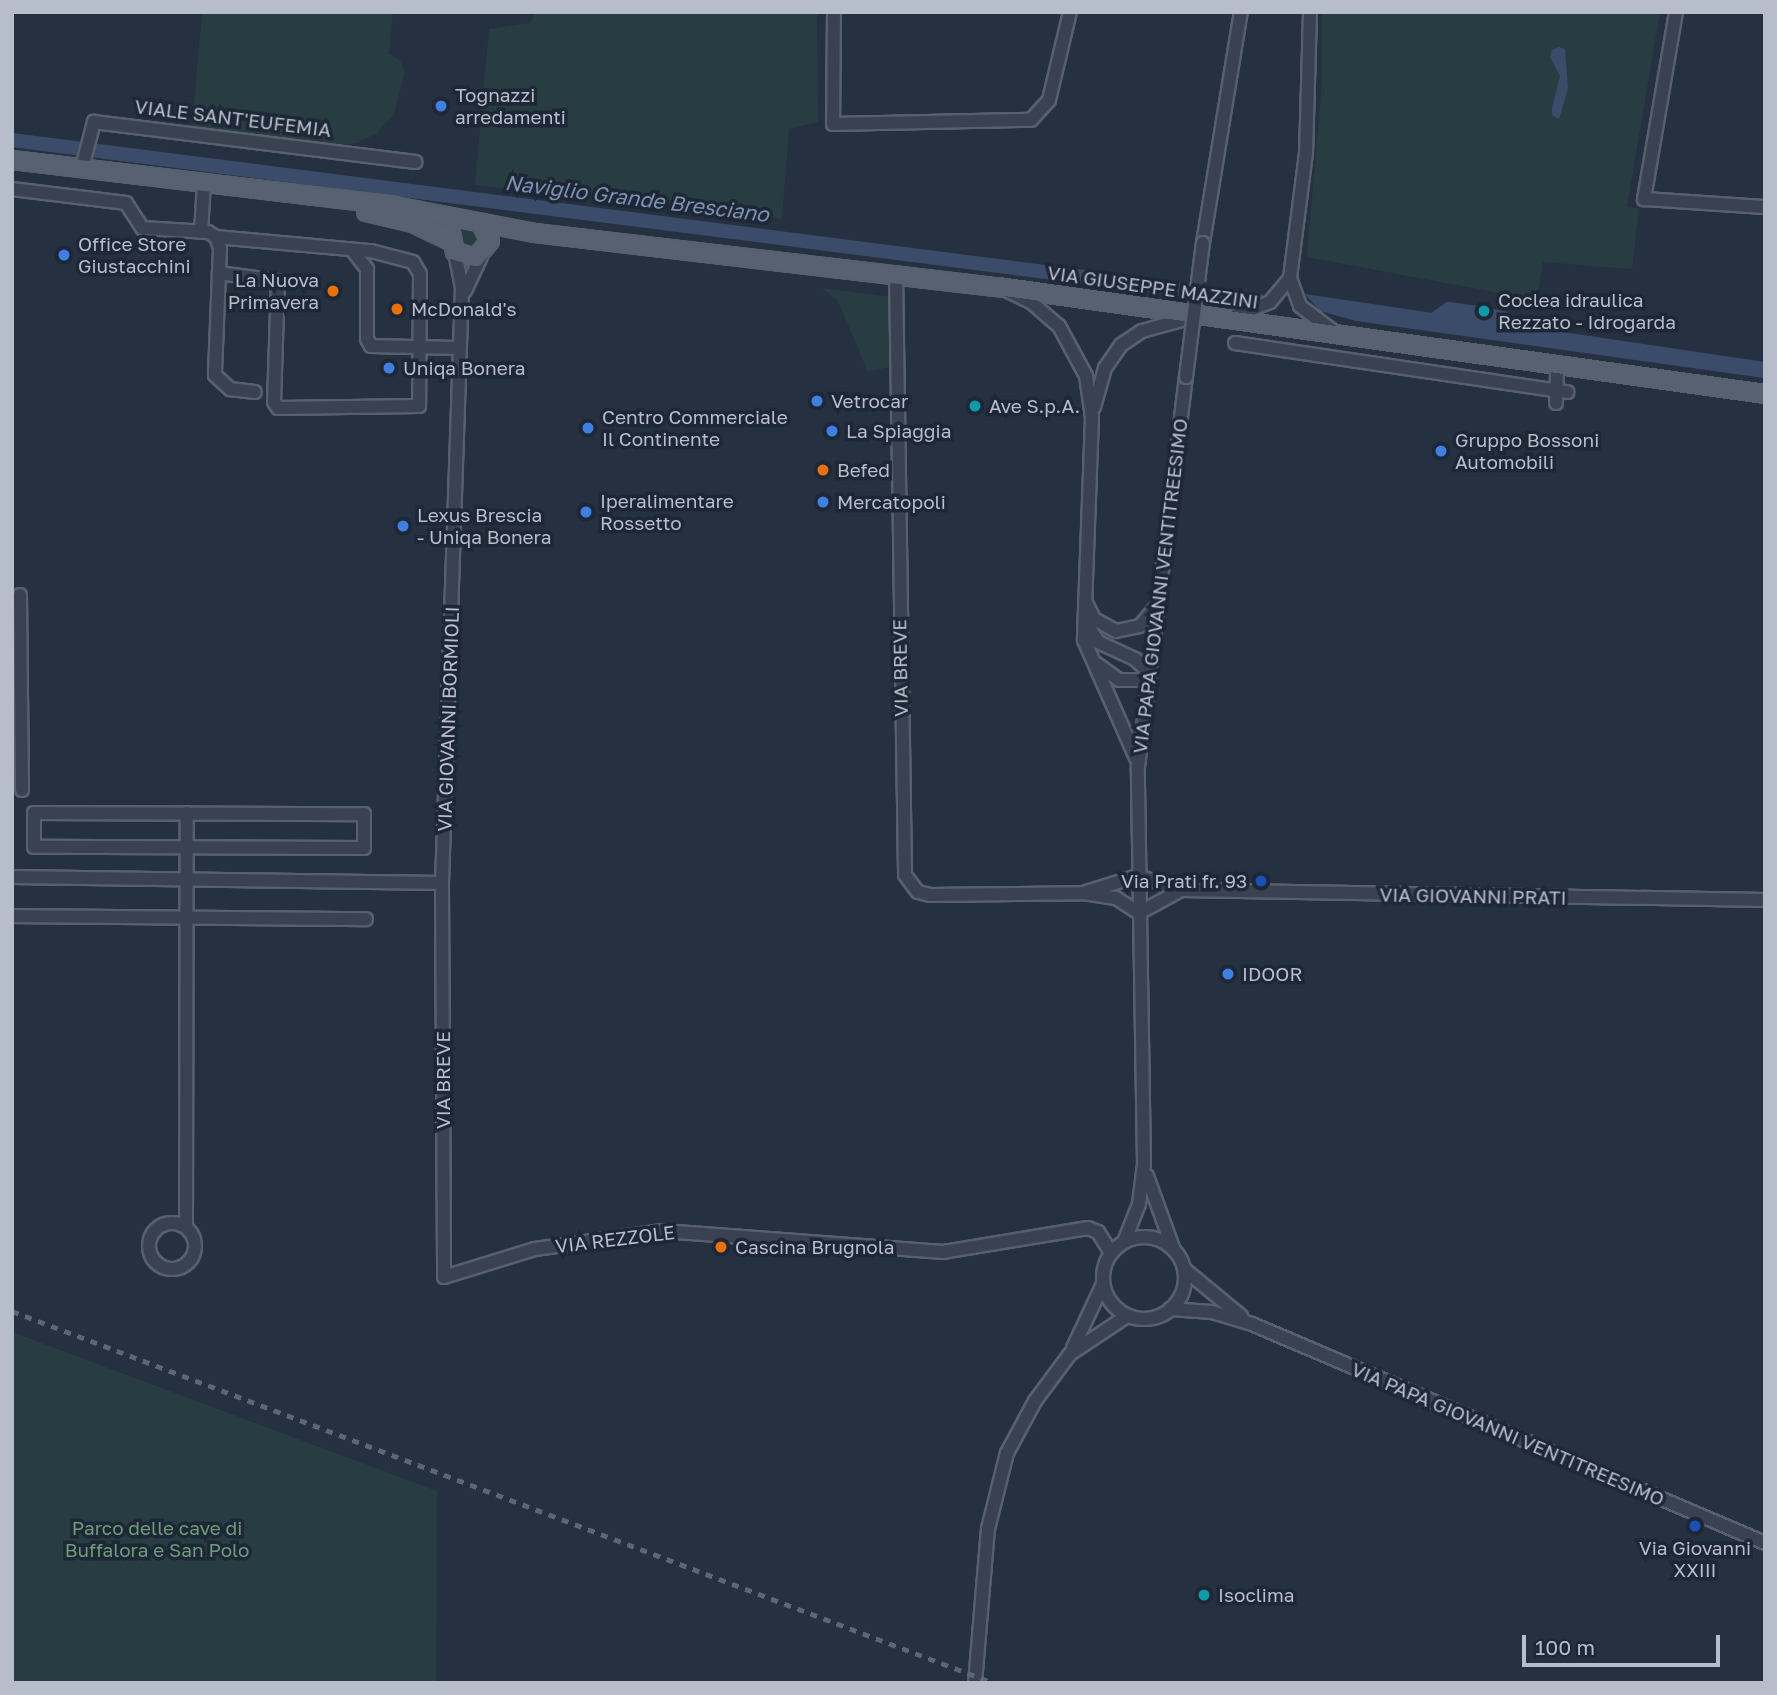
<!DOCTYPE html>
<html>
<head>
<meta charset="utf-8">
<style>
	body { margin:0 }
	#map { position:relative; width:1777px; height:1695px; overflow:hidden; background:#253041; font-family:"Golos Text",sans-serif }
	div>[style] { position:absolute }
	.green>* { inset:0; background:#283d42 }
	.round { border-radius:50% }
	.water>* { inset:0; background:#3b4c6a }
	.canal>* { height:14px; margin:-7px; padding:0 7px; transform-origin:7px; border-radius:7px; background:#3b4c6a }
	.roads { filter:drop-shadow(2px 0 #58606e) drop-shadow(-2px 0 #58606e) drop-shadow(0 2px #58606e) drop-shadow(0 -2px #58606e) }
	.minor>* { height:12px; margin:-6px; padding:0 6px; transform-origin:6px; border-radius:6px; background:#3a4251 }
	.minor>.ring { margin:-6px; padding:0; box-sizing:content-box; background:none; border:12px solid #3a4251; border-radius:50% }
	.major>* { height:16px; margin:-8px; padding:0 8px; transform-origin:8px; border-radius:8px; background:#586171 }
	.rail>* { height:4.5px; margin-top:-2.25px; transform-origin:0; background:repeating-linear-gradient(90deg,#5c6678 0 7px,transparent 0 14px) }
	.bridges { filter:drop-shadow(2px 0 #58606e) drop-shadow(-2px 0 #58606e) drop-shadow(0 2px #58606e) drop-shadow(0 -2px #58606e) }
	.minor-bridge>* { height:12px; margin:-6px; padding:0 6px; transform-origin:6px; border-radius:6px; background:#3a4251 }
	.dots>* { width:19px; height:19px; translate:-50% -50%; box-sizing:border-box; border:4px solid #1e2736; border-radius:50% }
	span { translate:-50% -50%; white-space:nowrap; text-align:center; line-height:1.15; -webkit-text-stroke:7px #1e2736; paint-order:stroke }
	.poi-label { font-size:19px; color:#b7bdcb }
	.left { translate:0 -50%; text-align:left }
	.right { translate:-100% -50%; text-align:right }
	.street-label { font-size:19px; color:#b7bdcb }
	.park-label { font-size:19px; color:#6d9c7b }
	.water-label { font-size:21px; color:#7d91b2; font-style:italic }
	.frame { position:absolute; inset:0; border:14px solid #b7bdcb; pointer-events:none }
	.scale { position:absolute; left:1522px; top:1635px; width:198px; height:32px; box-sizing:border-box; border:4px solid #b7bdcb; border-top:0; padding-left:9px; font-size:21px; line-height:24px; white-space:nowrap; color:#b7bdcb; -webkit-text-stroke:5px #1e2736; paint-order:stroke }
</style>
</head>
<body>
<div id="map">
	<div class="green">
		<div style="clip-path:polygon(202px 12px,393px 12px,389px 54px,400px 60px,405px 71px,394px 114px,377px 133px,357px 143px,331px 146px,192px 128px)"></div>
		<div style="clip-path:polygon(536px 12px,817px 12px,818px 122px,789px 129px,782px 219px,475px 185px,489px 29px,530px 23px)"></div>
		<div style="clip-path:polygon(1322px 12px,1660px 12px,1627px 207px,1639px 208px,1632px 269px,1543px 262px,1537px 300px,1307px 257px,1322px 81px)"></div>
		<div class="round" style="left:459px;top:228px;width:22px;height:22px"></div>
		<div style="clip-path:polygon(822px 288px,891px 297px,889px 367px,868px 372px,838px 301px)"></div>
		<div style="clip-path:polygon(12px 1332px,437px 1491px,436px 1683px,12px 1683px)"></div>
	</div>
	<div class="water">
		<div style="clip-path:polygon(1559px 47px,1565px 49px,1568px 88px,1559px 119px,1552px 115px,1552px 108px,1560px 76px,1550px 57px,1552px 50px)"></div>
		<div style="clip-path:polygon(1305px 294px,1765px 362px,1764px 378px,1356px 321px,1320px 311px)"></div>
	</div>
	<div class="canal">
		<div style="left:12px;top:140px;width:1255px;rotate:7.28deg"></div>
		<div style="left:1429px;top:323px;width:24px;rotate:-35deg"></div>
		<div style="left:1449px;top:309px;width:35px;rotate:8deg"></div>
		<div style="left:1484px;top:314px;width:19px;rotate:12deg"></div>
		<div style="left:1503px;top:318px;width:21px;rotate:55deg"></div>
	</div>
	<div class="roads">
		<div class="minor">
			<div style="left:834px;top:12px;width:112px;rotate:90.5deg"></div>
			<div style="left:833px;top:124px;width:198px;rotate:-1.2deg"></div>
			<div style="left:1031px;top:120px;width:27px;rotate:-48deg"></div>
			<div style="left:1049px;top:100px;width:90px;rotate:-76.6deg"></div>
			<div style="left:1310px;top:12px;width:141px;rotate:91.6deg"></div>
			<div style="left:1306px;top:153px;width:126px;rotate:97.3deg"></div>
			<div style="left:1290px;top:278px;width:30px;rotate:70deg"></div>
			<div style="left:1300px;top:306px;width:41px;rotate:37.1deg"></div>
			<div style="left:1676px;top:12px;width:190px;rotate:99.7deg"></div>
			<div style="left:1644px;top:199px;width:121px;rotate:3.8deg"></div>
			<div style="left:82px;top:168px;width:48px;rotate:-75.4deg"></div>
			<div style="left:94px;top:122px;width:324px;rotate:7.1deg"></div>
			<div style="left:12px;top:189px;width:115px;rotate:7deg"></div>
			<div style="left:126px;top:203px;width:30px;rotate:57deg"></div>
			<div style="left:142px;top:228px;width:66px;rotate:3.5deg"></div>
			<div style="left:208px;top:232px;width:9px;rotate:32deg"></div>
			<div style="left:216px;top:237px;width:12px;rotate:70deg"></div>
			<div style="left:220px;top:248px;width:127px;rotate:92.3deg"></div>
			<div style="left:215px;top:375px;width:21px;rotate:43deg"></div>
			<div style="left:230px;top:389px;width:25px;rotate:7deg"></div>
			<div style="left:201px;top:232px;width:49px;rotate:-86.5deg"></div>
			<div style="left:216px;top:237px;width:156px;rotate:5.2deg"></div>
			<div style="left:371px;top:251px;width:43px;rotate:14.7deg"></div>
			<div style="left:413px;top:262px;width:14px;rotate:60deg"></div>
			<div style="left:420px;top:274px;width:132px;rotate:90.4deg"></div>
			<div style="left:419px;top:406px;width:141px;rotate:179.2deg"></div>
			<div style="left:278px;top:408px;width:7px;rotate:-124deg"></div>
			<div style="left:274px;top:402px;width:121px;rotate:-88.1deg"></div>
			<div style="left:278px;top:281px;width:60px;rotate:-172.3deg"></div>
			<div style="left:1203px;top:243px;width:234px;rotate:-80.7deg"></div>
			<div style="left:353px;top:251px;width:23px;rotate:52deg"></div>
			<div style="left:367px;top:269px;width:70px;rotate:90deg"></div>
			<div style="left:367px;top:339px;width:8px;rotate:60deg"></div>
			<div style="left:371px;top:346px;width:86px;rotate:1.3deg"></div>
			<div style="left:455px;top:252px;width:36px;rotate:79deg"></div>
			<div style="left:462px;top:287px;width:596px;rotate:91.92deg"></div>
			<div style="left:442px;top:883px;width:394px;rotate:89.7deg"></div>
			<div style="left:444px;top:1277px;width:95px;rotate:-17.1deg"></div>
			<div style="left:535px;top:1249px;width:129px;rotate:-8deg"></div>
			<div style="left:663px;top:1231px;width:281px;rotate:4.3deg"></div>
			<div style="left:943px;top:1252px;width:147px;rotate:-9.4deg"></div>
			<div style="left:1088px;top:1228px;width:11px;rotate:22deg"></div>
			<div style="left:1098px;top:1232px;width:25px;rotate:58deg"></div>
			<div style="left:896px;top:273px;width:602px;rotate:89.14deg"></div>
			<div style="left:905px;top:875px;width:21px;rotate:53deg"></div>
			<div style="left:918px;top:892px;width:12px;rotate:14deg"></div>
			<div style="left:930px;top:895px;width:153px;rotate:-0.7deg"></div>
			<div style="left:1083px;top:893px;width:33px;rotate:9deg"></div>
			<div style="left:1116px;top:898px;width:27px;rotate:33deg"></div>
			<div style="left:465px;top:291px;width:38px;rotate:-65deg"></div>
			<div style="left:1008px;top:291px;width:25px;rotate:26deg"></div>
			<div style="left:1031px;top:302px;width:37px;rotate:41deg"></div>
			<div style="left:1059px;top:326px;width:57px;rotate:61.6deg"></div>
			<div style="left:1086px;top:376px;width:41px;rotate:81.7deg"></div>
			<div style="left:1092px;top:417px;width:223px;rotate:92.1deg"></div>
			<div style="left:1084px;top:640px;width:129px;rotate:66.2deg"></div>
			<div style="left:1232px;top:317px;width:41px;rotate:-21.5deg"></div>
			<div style="left:1270px;top:302px;width:31px;rotate:-50deg"></div>
			<div style="left:1235px;top:343px;width:336px;rotate:8.4deg"></div>
			<div style="left:1556px;top:403px;width:38px;rotate:-88deg"></div>
			<div style="left:1094px;top:407px;width:41px;rotate:-74.2deg"></div>
			<div style="left:1105px;top:368px;width:28px;rotate:-55deg"></div>
			<div style="left:1121px;top:345px;width:25px;rotate:-34deg"></div>
			<div style="left:1142px;top:331px;width:53px;rotate:-15.4deg"></div>
			<div style="left:20px;top:595px;width:195px;rotate:89.4deg"></div>
			<div style="left:1085px;top:601px;width:20px;rotate:63deg"></div>
			<div style="left:1094px;top:619px;width:25px;rotate:29deg"></div>
			<div style="left:1116px;top:631px;width:25px;rotate:-12deg"></div>
			<div style="left:1140px;top:626px;width:26px;rotate:-50deg"></div>
			<div style="left:1085px;top:621px;width:25px;rotate:58deg"></div>
			<div style="left:1098px;top:642px;width:41px;rotate:24.7deg"></div>
			<div style="left:1135px;top:659px;width:18px;rotate:43deg"></div>
			<div style="left:1097px;top:664px;width:27px;rotate:36deg"></div>
			<div style="left:1119px;top:680px;width:28px"></div>
			<div style="left:34px;top:813px;width:330px;rotate:0.2deg"></div>
			<div style="left:364px;top:814px;width:34px;rotate:90deg"></div>
			<div style="left:364px;top:848px;width:330px;rotate:-179.8deg"></div>
			<div style="left:34px;top:847px;width:34px;rotate:-90deg"></div>
			<div style="left:1138px;top:876px;width:45px;rotate:18deg"></div>
			<div style="left:1181px;top:890px;width:584px;rotate:0.98deg"></div>
			<div style="left:12px;top:877px;width:430px;rotate:0.8deg"></div>
			<div style="left:1083px;top:893px;width:58px;rotate:-17.2deg"></div>
			<div style="left:1139px;top:913px;width:48px;rotate:-28.7deg"></div>
			<div style="left:12px;top:916px;width:354px;rotate:0.5deg"></div>
			<div style="left:1147px;top:1176px;width:77px;rotate:70.1deg"></div>
			<div class="ring" style="left:149px;top:1223px;width:34px;height:34px"></div>
			<div style="left:186px;top:1227px;width:414px;rotate:-89.9deg"></div>
			<div class="ring" style="left:1103px;top:1237px;width:70px;height:70px"></div>
			<div style="left:1124px;top:1242px;width:41px;rotate:-68.5deg"></div>
			<div style="left:1139px;top:1204px;width:40px;rotate:-82.9deg"></div>
			<div style="left:1144px;top:1164px;width:397px;rotate:-90.9deg"></div>
			<div style="left:1138px;top:767px;width:393px;rotate:-83deg"></div>
			<div style="left:1184px;top:1269px;width:74px;rotate:39.5deg"></div>
			<div style="left:1170px;top:1309px;width:42px;rotate:4.1deg"></div>
			<div style="left:1212px;top:1312px;width:42px;rotate:16.7deg"></div>
			<div style="left:1252px;top:1324px;width:558px;rotate:23.12deg"></div>
			<div style="left:1073px;top:1348px;width:71px;rotate:-64.9deg"></div>
			<div style="left:975px;top:1683px;width:155px;rotate:-85.2deg"></div>
			<div style="left:988px;top:1529px;width:78px;rotate:-76deg"></div>
			<div style="left:1007px;top:1453px;width:59px;rotate:-61.7deg"></div>
			<div style="left:1035px;top:1401px;width:59px;rotate:-53.3deg"></div>
			<div style="left:1070px;top:1354px;width:69px;rotate:-33.7deg"></div>
		</div>
		<div class="major">
			<div style="left:12px;top:160px;width:386px;rotate:6.8deg"></div>
			<div style="left:395px;top:206px;width:143px;rotate:10.9deg"></div>
			<div style="left:535px;top:233px;width:466px;rotate:6.7deg"></div>
			<div style="left:998px;top:287px;width:774px;rotate:7.94deg"></div>
			<div style="left:366px;top:212px;width:48px;rotate:13.2deg"></div>
			<div style="left:413px;top:223px;width:41px;rotate:25.9deg"></div>
			<div style="left:451px;top:232px;width:20px;rotate:79deg"></div>
			<div style="left:455px;top:252px;width:22px;rotate:16deg"></div>
			<div style="left:476px;top:258px;width:22px;rotate:-51deg"></div>
			<div style="left:490px;top:241px;width:21px;rotate:-118deg"></div>
		</div>
	</div>
	<div class="rail">
		<div style="left:12px;top:1311px;width:1050px;rotate:20.75deg"></div>
	</div>
	<div class="bridges">
		<div class="minor-bridge">
			<div style="left:1186px;top:377px;width:135px;rotate:-82.8deg"></div>
		</div>
	</div>
	<div class="dots">
		<div style="left:441px;top:106px;background:#3f7fe0"></div>
		<div style="left:64px;top:255px;background:#3f7fe0"></div>
		<div style="left:333px;top:291px;background:#e8710a"></div>
		<div style="left:397px;top:309px;background:#e8710a"></div>
		<div style="left:1484px;top:311px;background:#0f9aa8"></div>
		<div style="left:389px;top:368px;background:#3f7fe0"></div>
		<div style="left:817px;top:401px;background:#3f7fe0"></div>
		<div style="left:975px;top:406px;background:#0f9aa8"></div>
		<div style="left:588px;top:428px;background:#3f7fe0"></div>
		<div style="left:832px;top:431px;background:#3f7fe0"></div>
		<div style="left:1441px;top:451px;background:#3f7fe0"></div>
		<div style="left:823px;top:470px;background:#e8710a"></div>
		<div style="left:823px;top:502px;background:#3f7fe0"></div>
		<div style="left:586px;top:512px;background:#3f7fe0"></div>
		<div style="left:403px;top:526px;background:#3f7fe0"></div>
		<div style="left:1261px;top:881px;background:#1a4fb4"></div>
		<div style="left:1228px;top:974px;background:#3f7fe0"></div>
		<div style="left:721px;top:1247px;background:#e8710a"></div>
		<div style="left:1695px;top:1526px;background:#1a4fb4"></div>
		<div style="left:1204px;top:1595px;background:#0f9aa8"></div>
	</div>
	<div class="poi-label">
		<span class="left" style="left:455px;top:106px">Tognazzi<br>arredamenti</span>
		<span class="left" style="left:78px;top:255px">Office Store<br>Giustacchini</span>
		<span class="right" style="left:319px;top:291px">La Nuova<br>Primavera</span>
		<span class="left" style="left:1498px;top:311px">Coclea idraulica<br>Rezzato - Idrogarda</span>
		<span class="left" style="left:411px;top:309px">McDonald's</span>
		<span class="left" style="left:403px;top:368px">Uniqa Bonera</span>
		<span class="left" style="left:831px;top:401px">Vetrocar</span>
		<span class="left" style="left:989px;top:406px">Ave S.p.A.</span>
		<span class="left" style="left:602px;top:428px">Centro Commerciale<br>Il Continente</span>
		<span class="left" style="left:846px;top:431px">La Spiaggia</span>
		<span class="left" style="left:1455px;top:451px">Gruppo Bossoni<br>Automobili</span>
		<span class="left" style="left:837px;top:470px">Befed</span>
		<span class="left" style="left:600px;top:512px">Iperalimentare<br>Rossetto</span>
		<span class="left" style="left:837px;top:502px">Mercatopoli</span>
		<span class="left" style="left:417px;top:526px">Lexus Brescia<br>- Uniqa Bonera</span>
		<span class="right" style="left:1247px;top:881px">Via Prati fr. 93</span>
		<span class="left" style="left:1242px;top:974px">IDOOR</span>
		<span class="left" style="left:735px;top:1247px">Cascina Brugnola</span>
		<span style="left:1695px;top:1559px">Via Giovanni<br>XXIII</span>
		<span class="left" style="left:1218px;top:1595px">Isoclima</span>
	</div>
	<div class="street-label">
		<span style="left:233px;top:118px;rotate:7deg">VIALE SANT'EUFEMIA</span>
		<span style="left:1153px;top:287px;rotate:8deg">VIA GIUSEPPE MAZZINI</span>
		<span style="left:1160px;top:586px;rotate:-83deg">VIA PAPA GIOVANNI VENTITREESIMO</span>
		<span style="left:900px;top:668px;rotate:-91deg">VIA BREVE</span>
		<span style="left:448px;top:719px;rotate:-88deg">VIA GIOVANNI BORMIOLI</span>
		<span style="left:1473px;top:896px;rotate:1deg">VIA GIOVANNI PRATI</span>
		<span style="left:443px;top:1080px;rotate:-90deg">VIA BREVE</span>
		<span style="left:615px;top:1239px;rotate:-7deg">VIA REZZOLE</span>
		<span style="left:1508px;top:1434px;rotate:23deg">VIA PAPA GIOVANNI VENTITREESIMO</span>
	</div>
	<div class="park-label">
		<span style="left:157px;top:1539px">Parco delle cave di<br>Buffalora e San Polo</span>
	</div>
	<div class="water-label">
		<span style="left:637px;top:198px;rotate:7deg">Naviglio Grande Bresciano</span>
	</div>
	<div class="frame"></div>
	<div class="scale">100 m</div>
</div>
</body>
</html>
